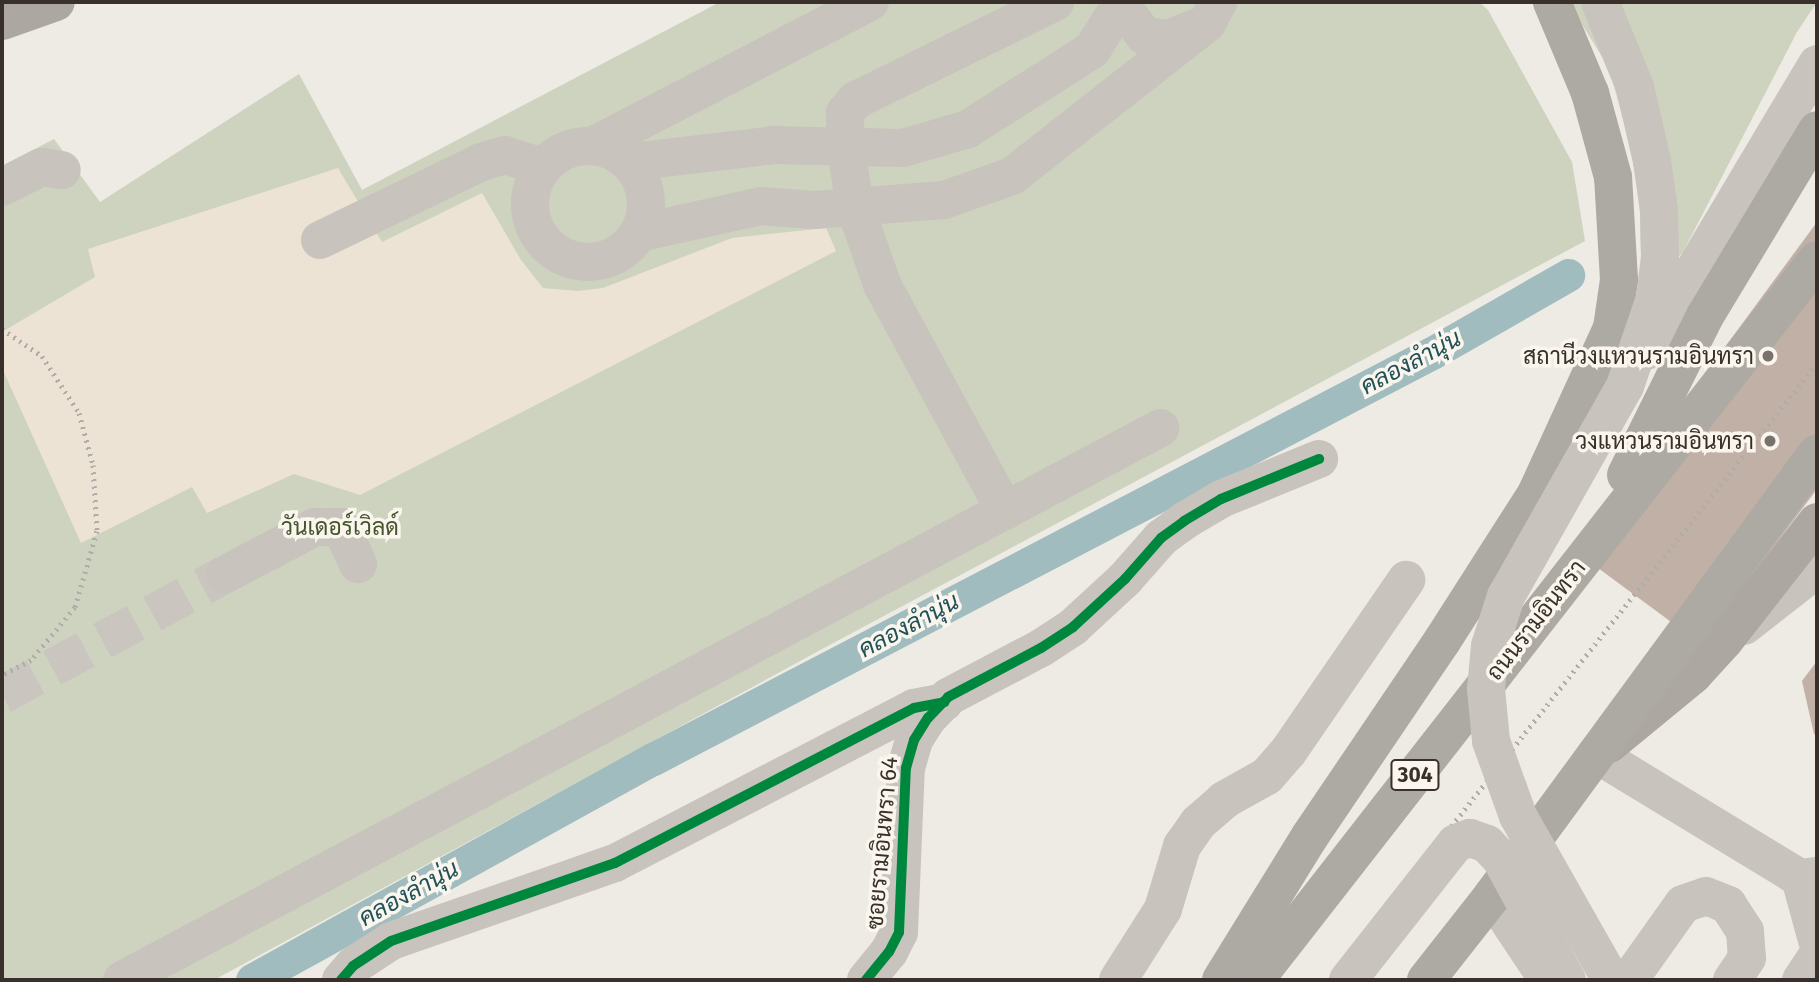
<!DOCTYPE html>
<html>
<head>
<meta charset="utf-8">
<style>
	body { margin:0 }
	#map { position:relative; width:1819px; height:982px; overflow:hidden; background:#eeeae4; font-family:"Fira Sans",Sarabun,sans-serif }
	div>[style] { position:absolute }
	.green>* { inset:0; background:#ced3bf }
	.plaza>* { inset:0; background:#ece3d5 }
	.canal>* { height:33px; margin:-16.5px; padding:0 16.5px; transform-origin:16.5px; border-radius:16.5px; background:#a1bcbf }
	.building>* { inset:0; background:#c1b0a6 }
	.minor-tunnel>* { height:38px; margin-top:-19px; transform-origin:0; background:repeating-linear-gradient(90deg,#cac5bf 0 38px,transparent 0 57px) }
	.minor>* { height:38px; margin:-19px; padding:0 19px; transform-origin:19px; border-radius:19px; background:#c8c3bd }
	.minor>.ring { margin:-19px; padding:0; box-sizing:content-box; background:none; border:38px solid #c8c3bd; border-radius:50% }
	.major>* { height:38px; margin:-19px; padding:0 19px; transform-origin:19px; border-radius:19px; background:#ada7a2 }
	.highway>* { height:38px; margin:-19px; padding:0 19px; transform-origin:19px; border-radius:19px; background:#ada9a3 }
	.rail>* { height:5px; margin-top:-2.5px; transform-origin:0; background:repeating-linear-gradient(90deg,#b0aca7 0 2px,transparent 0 7px) }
	.minor-bridge>* { height:38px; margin:-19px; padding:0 19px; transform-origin:19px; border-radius:19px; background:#c8c3bd }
	.cycleway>* { height:10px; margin:-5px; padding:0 5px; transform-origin:5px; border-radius:5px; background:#00873e }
	.dots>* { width:19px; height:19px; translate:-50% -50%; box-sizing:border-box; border:4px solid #faf5ed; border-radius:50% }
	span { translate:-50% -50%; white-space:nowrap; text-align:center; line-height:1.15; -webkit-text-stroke:7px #faf5ed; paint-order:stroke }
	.shield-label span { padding:2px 5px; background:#faf5ed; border:2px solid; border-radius:5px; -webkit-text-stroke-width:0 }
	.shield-label { font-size:21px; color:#39302b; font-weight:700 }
	.poi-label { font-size:23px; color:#39302b }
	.right { translate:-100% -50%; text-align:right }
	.park-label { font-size:23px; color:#45562f }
	.street-label { font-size:23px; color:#39302b }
	.water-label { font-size:24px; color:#215159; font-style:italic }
	.frame { position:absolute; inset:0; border:4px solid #39302b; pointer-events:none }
</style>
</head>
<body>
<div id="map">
	<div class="green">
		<div style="clip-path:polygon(720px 2px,1479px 2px,1488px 10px,1572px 162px,1585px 241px,824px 648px,214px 980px,2px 980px,2px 166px,54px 139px,100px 202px,299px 74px,362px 190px)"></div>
		<div style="clip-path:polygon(1568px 2px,1817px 2px,1797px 32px,1683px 252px,1642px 296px,1639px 178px,1609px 68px)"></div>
	</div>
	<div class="plaza">
		<div style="clip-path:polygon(338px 168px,382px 242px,482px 193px,521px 260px,543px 288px,578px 291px,603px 288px,732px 238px,826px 228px,836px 251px,360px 495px,294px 474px,207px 513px,192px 487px,81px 543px,2px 368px,2px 332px,95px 277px,88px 249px)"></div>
	</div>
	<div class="canal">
		<div style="left:252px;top:980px;width:458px;rotate:-28.9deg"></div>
		<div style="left:653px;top:759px;width:878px;rotate:-27.53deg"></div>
		<div style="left:1432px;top:353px;width:157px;rotate:-29.8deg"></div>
	</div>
	<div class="building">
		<div style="clip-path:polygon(1817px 222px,1817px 489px,1701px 644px,1575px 551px)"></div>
		<div style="clip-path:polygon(1817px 661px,1817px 736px,1814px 734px,1802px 681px)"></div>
	</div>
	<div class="minor-tunnel">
		<div style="left:2px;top:695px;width:252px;rotate:-28.4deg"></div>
	</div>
	<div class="minor">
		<div style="left:1122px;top:6px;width:38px;rotate:53deg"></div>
		<div style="left:1145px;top:36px;width:23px;rotate:7deg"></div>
		<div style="left:1168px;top:39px;width:29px;rotate:-22deg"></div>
		<div style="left:594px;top:145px;width:311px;rotate:-27.4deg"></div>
		<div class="ring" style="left:530px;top:146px;width:78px;height:78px"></div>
		<div style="left:630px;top:162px;width:145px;rotate:-6.7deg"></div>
		<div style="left:774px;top:145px;width:129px;rotate:1.3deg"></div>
		<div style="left:903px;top:148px;width:68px;rotate:-16.3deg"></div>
		<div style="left:968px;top:129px;width:147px;rotate:-32.5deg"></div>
		<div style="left:1092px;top:50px;width:57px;rotate:-58deg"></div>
		<div style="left:2px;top:187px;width:45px;rotate:-26.6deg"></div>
		<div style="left:42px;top:167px;width:20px;rotate:9deg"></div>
		<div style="left:639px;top:233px;width:125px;rotate:-12.5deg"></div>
		<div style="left:761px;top:206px;width:53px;rotate:4.3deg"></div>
		<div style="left:814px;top:210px;width:130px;rotate:-4.4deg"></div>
		<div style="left:944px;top:200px;width:72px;rotate:-19.4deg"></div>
		<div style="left:1012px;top:176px;width:248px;rotate:-38.1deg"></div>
		<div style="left:1207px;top:23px;width:24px;rotate:-62deg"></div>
		<div style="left:320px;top:240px;width:179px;rotate:-25.8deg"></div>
		<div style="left:481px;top:162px;width:25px;rotate:-16deg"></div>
		<div style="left:505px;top:155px;width:39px;rotate:18deg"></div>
		<div style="left:1646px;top:351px;width:334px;rotate:-59.2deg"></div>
		<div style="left:1005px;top:511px;width:258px;rotate:-118.5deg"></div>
		<div style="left:882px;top:284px;width:82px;rotate:-109.3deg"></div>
		<div style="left:855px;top:207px;width:60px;rotate:-98.7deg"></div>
		<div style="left:846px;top:148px;width:35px;rotate:-92deg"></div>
		<div style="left:845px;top:113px;width:17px;rotate:-50deg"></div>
		<div style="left:856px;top:100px;width:222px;rotate:-26.2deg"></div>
		<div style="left:224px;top:575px;width:103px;rotate:-27.8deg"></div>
		<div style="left:315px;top:527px;width:26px"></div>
		<div style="left:341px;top:527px;width:41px;rotate:65.3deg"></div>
		<div style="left:1744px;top:626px;width:93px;rotate:-38deg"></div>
		<div style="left:1596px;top:754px;width:239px;rotate:31.3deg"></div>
		<div style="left:1800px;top:878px;width:17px;rotate:-7deg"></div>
		<div style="left:1800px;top:878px;width:64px;rotate:74.7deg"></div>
		<div style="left:1492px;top:896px;width:101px;rotate:56.3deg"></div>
		<div style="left:122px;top:980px;width:1176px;rotate:-28deg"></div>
		<div style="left:341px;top:980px;width:18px;rotate:-49deg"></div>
		<div style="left:353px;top:966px;width:45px;rotate:-33.3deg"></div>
		<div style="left:391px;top:941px;width:237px;rotate:-19.2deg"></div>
		<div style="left:615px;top:863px;width:337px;rotate:-27.4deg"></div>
		<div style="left:914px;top:708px;width:31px;rotate:-11deg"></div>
		<div style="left:866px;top:980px;width:36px;rotate:-51deg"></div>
		<div style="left:889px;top:952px;width:22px;rotate:-63deg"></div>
		<div style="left:899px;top:932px;width:164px;rotate:-87.6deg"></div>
		<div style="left:906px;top:768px;width:29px;rotate:-74deg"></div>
		<div style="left:914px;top:740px;width:26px;rotate:-58deg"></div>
		<div style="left:928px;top:718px;width:29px;rotate:-46deg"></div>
		<div style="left:948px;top:697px;width:105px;rotate:-27.8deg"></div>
		<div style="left:1041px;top:648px;width:38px;rotate:-33deg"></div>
		<div style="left:1073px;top:627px;width:71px;rotate:-42.7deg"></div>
		<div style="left:1125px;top:579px;width:55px;rotate:-48.7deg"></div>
		<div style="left:1161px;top:538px;width:29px;rotate:-36deg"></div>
		<div style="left:1184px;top:521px;width:43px;rotate:-30.7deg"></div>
		<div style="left:1221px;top:499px;width:106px;rotate:-22.2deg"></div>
		<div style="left:1118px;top:980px;width:84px;rotate:-57.6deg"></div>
		<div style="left:1163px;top:909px;width:66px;rotate:-73.2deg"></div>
		<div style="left:1182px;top:846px;width:28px;rotate:-55deg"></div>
		<div style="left:1198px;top:823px;width:35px;rotate:-41deg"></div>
		<div style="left:1224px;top:800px;width:49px;rotate:-29.2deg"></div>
		<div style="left:1267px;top:776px;width:32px;rotate:-49deg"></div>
		<div style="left:1288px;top:752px;width:209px;rotate:-55.5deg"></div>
		<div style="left:1629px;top:980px;width:93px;rotate:-54.6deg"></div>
		<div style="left:1683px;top:904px;width:24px;rotate:-19deg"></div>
		<div style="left:1706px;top:896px;width:24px;rotate:22deg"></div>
		<div style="left:1728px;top:905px;width:31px;rotate:57deg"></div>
		<div style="left:1745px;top:931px;width:27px;rotate:86deg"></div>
		<div style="left:1747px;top:958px;width:27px;rotate:124deg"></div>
		<div style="left:1801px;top:980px;width:29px;rotate:-56deg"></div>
	</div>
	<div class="major">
		<div style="left:2px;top:21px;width:57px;rotate:-19.4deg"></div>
		<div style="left:1609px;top:744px;width:109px;rotate:-39.4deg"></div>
		<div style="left:1693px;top:675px;width:46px;rotate:-47.6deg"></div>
		<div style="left:1724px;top:641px;width:151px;rotate:-52deg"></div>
	</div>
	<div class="highway">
		<div style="left:1626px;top:475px;width:178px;rotate:-63.6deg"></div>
		<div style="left:1705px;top:316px;width:217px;rotate:-58.9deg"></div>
		<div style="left:1221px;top:980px;width:169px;rotate:-58.3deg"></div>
		<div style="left:1310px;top:836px;width:235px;rotate:-55.9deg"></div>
		<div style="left:1442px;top:641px;width:174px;rotate:-57.4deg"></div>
		<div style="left:1536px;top:494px;width:183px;rotate:-65.4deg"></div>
		<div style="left:1612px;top:328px;width:49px;rotate:-81.7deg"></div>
		<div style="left:1619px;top:280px;width:103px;rotate:-93.3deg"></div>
		<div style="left:1613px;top:177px;width:87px;rotate:-105.3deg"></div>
		<div style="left:1590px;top:93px;width:99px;rotate:-112.7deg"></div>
		<div style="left:1255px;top:980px;width:913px;rotate:-52.03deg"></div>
		<div style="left:1426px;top:980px;width:107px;rotate:-51.8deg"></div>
		<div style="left:1492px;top:896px;width:549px;rotate:-53.73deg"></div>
	</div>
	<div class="rail">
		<div style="left:2px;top:329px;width:48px;rotate:34deg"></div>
		<div style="left:42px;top:356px;width:68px;rotate:57deg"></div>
		<div style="left:79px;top:413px;width:54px;rotate:74.9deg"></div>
		<div style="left:93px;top:465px;width:66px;rotate:86.5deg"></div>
		<div style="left:97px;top:531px;width:79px;rotate:106.1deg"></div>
		<div style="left:75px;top:607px;width:69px;rotate:129.7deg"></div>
		<div style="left:31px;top:660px;width:33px;rotate:153deg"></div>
		<div style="left:1330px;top:980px;width:786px;rotate:-51.72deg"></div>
	</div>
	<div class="minor-bridge">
		<div style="left:1600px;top:2px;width:92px;rotate:67.6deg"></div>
		<div style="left:1635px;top:87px;width:76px;rotate:77.1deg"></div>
		<div style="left:1652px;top:161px;width:49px;rotate:81.9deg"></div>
		<div style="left:1659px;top:210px;width:47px;rotate:88.8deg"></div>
		<div style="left:1660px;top:257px;width:41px;rotate:97deg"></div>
		<div style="left:1655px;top:298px;width:93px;rotate:108.8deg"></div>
		<div style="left:1625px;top:386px;width:241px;rotate:119.5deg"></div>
		<div style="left:1506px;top:596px;width:52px;rotate:107.7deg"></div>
		<div style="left:1490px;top:646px;width:43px;rotate:95.3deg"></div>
		<div style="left:1486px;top:689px;width:52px;rotate:84.5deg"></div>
		<div style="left:1491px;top:741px;width:80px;rotate:70.2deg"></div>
		<div style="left:1518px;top:816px;width:189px;rotate:60.4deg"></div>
		<div style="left:1348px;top:980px;width:174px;rotate:-51.8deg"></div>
		<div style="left:1456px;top:843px;width:15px;rotate:-20deg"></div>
		<div style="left:1470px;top:838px;width:18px;rotate:19deg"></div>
		<div style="left:1487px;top:844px;width:21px;rotate:47deg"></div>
		<div style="left:1501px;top:859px;width:138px;rotate:61.4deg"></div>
	</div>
	<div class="cycleway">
		<div style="left:341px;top:980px;width:18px;rotate:-49deg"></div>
		<div style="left:353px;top:966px;width:45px;rotate:-33.3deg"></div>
		<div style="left:391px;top:941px;width:237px;rotate:-19.2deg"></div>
		<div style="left:615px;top:863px;width:337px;rotate:-27.4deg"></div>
		<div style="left:914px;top:708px;width:31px;rotate:-11deg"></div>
		<div style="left:866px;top:980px;width:36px;rotate:-51deg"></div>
		<div style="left:889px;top:952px;width:22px;rotate:-63deg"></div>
		<div style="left:899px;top:932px;width:164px;rotate:-87.6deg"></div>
		<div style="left:906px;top:768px;width:29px;rotate:-74deg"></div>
		<div style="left:914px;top:740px;width:26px;rotate:-58deg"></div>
		<div style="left:928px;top:718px;width:29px;rotate:-46deg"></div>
		<div style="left:948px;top:697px;width:105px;rotate:-27.8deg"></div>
		<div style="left:1041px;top:648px;width:38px;rotate:-33deg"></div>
		<div style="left:1073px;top:627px;width:71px;rotate:-42.7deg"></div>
		<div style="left:1125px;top:579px;width:55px;rotate:-48.7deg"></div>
		<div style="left:1161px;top:538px;width:29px;rotate:-36deg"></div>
		<div style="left:1184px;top:521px;width:43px;rotate:-30.7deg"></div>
		<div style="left:1221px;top:499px;width:106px;rotate:-22.2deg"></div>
	</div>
	<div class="dots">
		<div style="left:1768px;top:356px;background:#78716c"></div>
		<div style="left:1770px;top:441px;background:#78716c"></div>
	</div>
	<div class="shield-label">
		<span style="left:1415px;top:775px">304</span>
	</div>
	<div class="poi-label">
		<span class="right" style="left:1754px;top:356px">สถานีวงแหวนรามอินทรา</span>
		<span class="right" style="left:1754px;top:441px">วงแหวนรามอินทรา</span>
	</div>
	<div class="park-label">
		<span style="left:340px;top:527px">วันเดอร์เวิลด์</span>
	</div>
	<div class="street-label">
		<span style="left:1536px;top:620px;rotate:-52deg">ถนนรามอินทรา</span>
		<span style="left:882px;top:843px;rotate:-85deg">ซอยรามอินทรา 64</span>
	</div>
	<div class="water-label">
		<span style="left:1411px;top:363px;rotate:-28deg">คลองลำนุ่น</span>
		<span style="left:909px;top:626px;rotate:-28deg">คลองลำนุ่น</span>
		<span style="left:409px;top:894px;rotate:-29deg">คลองลำนุ่น</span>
	</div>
	<div class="frame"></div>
</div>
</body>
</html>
